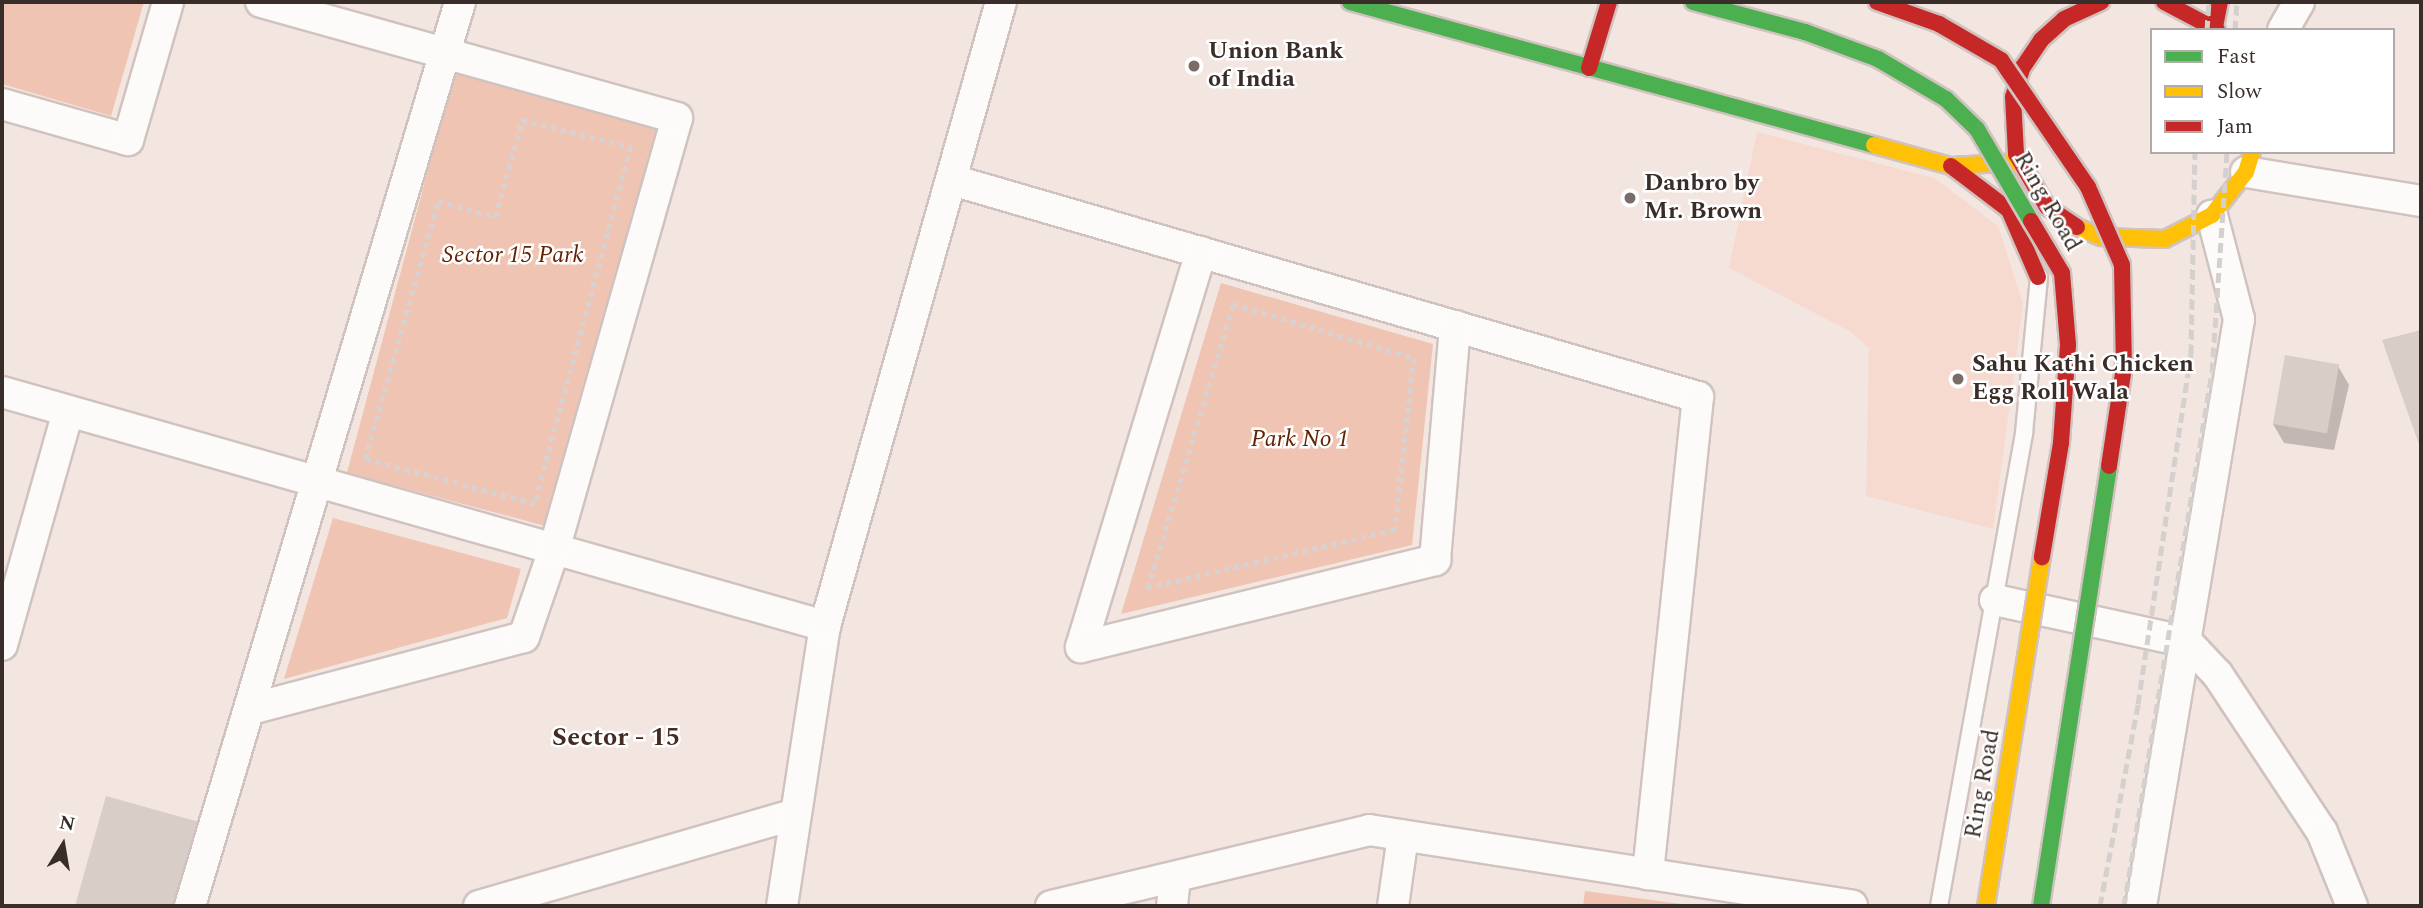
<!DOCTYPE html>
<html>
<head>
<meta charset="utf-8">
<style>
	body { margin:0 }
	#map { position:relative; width:2423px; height:908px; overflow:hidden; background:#f3e5e0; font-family:Spectral,serif }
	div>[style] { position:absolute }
	.built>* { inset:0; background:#f6dad0 }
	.green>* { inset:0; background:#f0c4b3; transform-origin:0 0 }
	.shadow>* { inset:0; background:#0003 }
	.building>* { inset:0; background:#d9cdc7; transform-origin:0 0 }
	.path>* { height:4.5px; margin-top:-2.25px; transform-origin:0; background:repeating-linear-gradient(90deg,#d7d2d1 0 5px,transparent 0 10px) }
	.roads { filter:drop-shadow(2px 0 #d0c3bf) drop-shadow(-2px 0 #d0c3bf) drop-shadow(0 2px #d0c3bf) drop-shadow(0 -2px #d0c3bf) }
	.lane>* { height:16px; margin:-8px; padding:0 8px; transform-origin:8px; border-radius:8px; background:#fdfbfa }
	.street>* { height:30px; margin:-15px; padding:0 15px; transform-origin:15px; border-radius:15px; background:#fdfbfa }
	.fast>* { height:16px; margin:-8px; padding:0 8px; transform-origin:8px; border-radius:8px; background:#4caf50 }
	.slow>* { height:16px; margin:-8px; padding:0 8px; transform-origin:8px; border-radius:8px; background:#ffc107 }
	.jam>* { height:16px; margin:-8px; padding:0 8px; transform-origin:8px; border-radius:8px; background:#c62828 }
	.rail>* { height:5px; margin-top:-2.5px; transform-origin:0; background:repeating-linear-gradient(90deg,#d4d0ce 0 10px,transparent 0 15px) }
	.bridges { filter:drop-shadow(2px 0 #d0c3bf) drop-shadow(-2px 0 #d0c3bf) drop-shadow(0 2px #d0c3bf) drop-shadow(0 -2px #d0c3bf) }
	.fast-bridge>* { height:16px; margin:-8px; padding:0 8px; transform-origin:8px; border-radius:8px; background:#4caf50 }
	.slow-bridge>* { height:16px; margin:-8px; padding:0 8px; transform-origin:8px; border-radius:8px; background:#ffc107 }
	.jam-bridge>* { height:16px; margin:-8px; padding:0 8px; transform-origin:8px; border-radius:8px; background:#c62828 }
	.dots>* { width:19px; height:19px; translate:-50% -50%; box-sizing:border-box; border:4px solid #fff; border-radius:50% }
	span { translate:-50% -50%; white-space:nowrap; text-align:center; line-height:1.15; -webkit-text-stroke:5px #fff; paint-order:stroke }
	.poi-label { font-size:24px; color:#392d29; font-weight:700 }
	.left { translate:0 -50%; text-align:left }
	.street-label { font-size:24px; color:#392d29 }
	.park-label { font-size:24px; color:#632201; font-style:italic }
	.neighbourhood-label { font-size:26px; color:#442c23; font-weight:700 }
	.frame { position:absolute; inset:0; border:4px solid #392d29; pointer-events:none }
	.legend { position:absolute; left:2150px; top:28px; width:245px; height:126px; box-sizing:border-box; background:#fff; border:2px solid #b0aba9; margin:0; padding:9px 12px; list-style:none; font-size:21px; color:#392d29 }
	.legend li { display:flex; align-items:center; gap:14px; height:35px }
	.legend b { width:35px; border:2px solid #b0aba9 }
	.north { position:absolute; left:28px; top:810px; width:70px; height:70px; -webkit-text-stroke:5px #fff; paint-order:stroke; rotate:11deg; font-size:19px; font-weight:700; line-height:28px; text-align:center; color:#392d29 }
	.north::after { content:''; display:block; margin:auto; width:24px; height:32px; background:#392d29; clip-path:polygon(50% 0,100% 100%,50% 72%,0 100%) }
</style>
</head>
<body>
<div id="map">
	<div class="built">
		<div style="clip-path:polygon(1757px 132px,1934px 178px,1998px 226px,2023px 304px,1993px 529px,1866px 496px,1869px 348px,1851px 332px,1729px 268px)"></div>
	</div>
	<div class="green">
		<div style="clip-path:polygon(2px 2px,144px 2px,111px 116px,2px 84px)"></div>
		<div style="left:454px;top:73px;width:215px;height:414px;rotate:15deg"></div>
		<div style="clip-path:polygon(1221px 283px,1433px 344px,1412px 545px,1121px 614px)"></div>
		<div style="clip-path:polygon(333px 518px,521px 569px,507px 618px,284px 679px)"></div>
		<div style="clip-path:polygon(1585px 891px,1696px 906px,1583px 906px)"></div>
	</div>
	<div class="shadow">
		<div style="clip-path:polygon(2421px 332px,2421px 446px,2384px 342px)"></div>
		<div style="clip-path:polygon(2338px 366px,2349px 385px,2334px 450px,2284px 443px,2273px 424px)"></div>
		<div style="clip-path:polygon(107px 798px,198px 823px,213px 850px,197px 906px,77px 906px)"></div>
	</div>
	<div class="building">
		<div style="clip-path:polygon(2421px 330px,2421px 450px,2382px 340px)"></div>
		<div style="left:2285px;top:355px;width:55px;height:70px;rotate:10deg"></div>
		<div style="clip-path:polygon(106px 796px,199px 822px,175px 906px,75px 906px)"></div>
	</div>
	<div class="path">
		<div style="left:522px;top:120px;width:112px;rotate:13.9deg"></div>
		<div style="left:631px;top:147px;width:370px;rotate:105.1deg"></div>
		<div style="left:535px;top:504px;width:176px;rotate:-165.2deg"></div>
		<div style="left:365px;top:459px;width:268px;rotate:-74.2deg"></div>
		<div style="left:438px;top:201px;width:59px;rotate:15.7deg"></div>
		<div style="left:495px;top:217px;width:101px;rotate:-74.4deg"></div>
		<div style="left:1233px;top:304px;width:189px;rotate:16.6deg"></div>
		<div style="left:1414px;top:358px;width:173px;rotate:96.3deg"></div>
		<div style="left:1395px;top:530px;width:254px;rotate:166.8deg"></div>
		<div style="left:1148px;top:588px;width:296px;rotate:-73.3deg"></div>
	</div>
	<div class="roads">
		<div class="lane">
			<div style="left:1939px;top:906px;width:481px;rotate:-79.8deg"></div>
			<div style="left:2024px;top:433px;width:157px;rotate:-84.5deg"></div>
		</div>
		<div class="street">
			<div style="left:2283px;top:30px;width:32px;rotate:-60deg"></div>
			<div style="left:2px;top:104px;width:131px;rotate:15.9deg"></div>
			<div style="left:128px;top:140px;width:144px;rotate:-73.8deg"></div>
			<div style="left:2246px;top:172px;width:177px;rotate:9.4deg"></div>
			<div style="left:952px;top:180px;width:777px;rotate:16.22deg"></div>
			<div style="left:1698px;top:397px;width:480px;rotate:96deg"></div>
			<div style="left:1201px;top:252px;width:413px;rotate:106.9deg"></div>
			<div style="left:1081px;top:647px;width:365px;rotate:-13.8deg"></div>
			<div style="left:1435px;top:560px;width:235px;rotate:-85.1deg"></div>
			<div style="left:2px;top:392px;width:856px;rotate:15.87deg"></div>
			<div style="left:1995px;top:600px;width:197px;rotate:12.3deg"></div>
			<div style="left:2187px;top:642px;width:45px;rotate:46.8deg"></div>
			<div style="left:2218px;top:675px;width:188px;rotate:56.5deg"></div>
			<div style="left:2322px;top:832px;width:80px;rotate:67.9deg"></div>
			<div style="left:2px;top:645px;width:243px;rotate:-74.2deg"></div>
			<div style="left:251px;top:709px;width:282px;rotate:-14.8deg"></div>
			<div style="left:524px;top:637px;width:92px;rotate:-71deg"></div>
			<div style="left:554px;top:550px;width:449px;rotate:-74.1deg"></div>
			<div style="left:677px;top:118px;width:432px;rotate:-164.4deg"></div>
			<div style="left:190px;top:906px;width:943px;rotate:-73.37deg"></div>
			<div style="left:479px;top:906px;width:327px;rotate:-16.2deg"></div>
			<div style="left:782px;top:906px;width:283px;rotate:-81.3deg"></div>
			<div style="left:825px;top:626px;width:648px;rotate:-74.25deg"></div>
			<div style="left:1051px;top:906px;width:327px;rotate:-13.4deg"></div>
			<div style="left:1369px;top:830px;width:489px;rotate:8.9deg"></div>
			<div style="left:1172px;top:906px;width:29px;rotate:-84deg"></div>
			<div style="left:1393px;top:906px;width:71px;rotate:-81.9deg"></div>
			<div style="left:2141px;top:906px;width:595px;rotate:-80.52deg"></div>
			<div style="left:2239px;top:319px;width:107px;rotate:-104.6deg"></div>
		</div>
		<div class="fast">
			<div style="left:1350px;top:2px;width:543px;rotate:15.26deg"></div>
		</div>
		<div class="slow">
			<div style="left:1874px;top:145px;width:80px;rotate:15.3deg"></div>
			<div style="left:1951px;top:166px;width:68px;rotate:-3.4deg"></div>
			<div style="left:2077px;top:227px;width:26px;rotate:23deg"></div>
			<div style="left:2101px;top:237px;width:64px;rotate:1.8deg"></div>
			<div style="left:2165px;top:239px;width:53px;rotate:-27.1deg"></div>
			<div style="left:2212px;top:215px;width:55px;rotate:-51.7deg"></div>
			<div style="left:2246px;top:172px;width:21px;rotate:-73deg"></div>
		</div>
		<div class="jam">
			<div style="left:2164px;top:2px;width:60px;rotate:27.8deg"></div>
			<div style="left:2215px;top:27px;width:25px;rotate:-79deg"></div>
			<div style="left:1589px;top:68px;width:69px;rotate:-73.1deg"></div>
			<div style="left:1951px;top:166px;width:73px;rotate:37.2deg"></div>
			<div style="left:2009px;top:210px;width:73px;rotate:66.6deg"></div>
			<div style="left:2077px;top:227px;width:36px;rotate:-146deg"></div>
			<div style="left:2047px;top:207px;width:61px;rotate:-120.3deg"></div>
			<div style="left:2016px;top:154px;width:57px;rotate:-93deg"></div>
			<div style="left:2013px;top:97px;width:32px;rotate:-72deg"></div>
			<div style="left:2023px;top:67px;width:32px;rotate:-56deg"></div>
			<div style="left:2041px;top:40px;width:31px;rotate:-42deg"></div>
			<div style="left:2064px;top:19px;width:41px;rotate:-24.7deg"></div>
		</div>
	</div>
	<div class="rail">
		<div style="left:2207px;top:30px;width:28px;rotate:-86deg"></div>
		<div style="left:2235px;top:30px;width:28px;rotate:-86deg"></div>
		<div style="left:2100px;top:906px;width:206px;rotate:-79.3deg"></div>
		<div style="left:2138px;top:704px;width:354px;rotate:-81.4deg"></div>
		<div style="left:2191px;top:354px;width:202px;rotate:-88.9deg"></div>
		<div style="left:2124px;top:906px;width:541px;rotate:-80.64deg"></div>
		<div style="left:2212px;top:372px;width:221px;rotate:-86.1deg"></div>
	</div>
	<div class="bridges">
		<div class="fast-bridge">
			<div style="left:1693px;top:2px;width:116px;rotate:15deg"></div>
			<div style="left:1805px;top:32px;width:78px;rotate:20.3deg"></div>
			<div style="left:1878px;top:59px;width:79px;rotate:30.5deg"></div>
			<div style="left:1946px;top:99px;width:43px;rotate:44.1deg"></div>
			<div style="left:1977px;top:129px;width:107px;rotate:59.6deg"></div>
			<div style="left:2041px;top:906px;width:445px;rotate:-81.2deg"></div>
		</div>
		<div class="slow-bridge">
			<div style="left:1986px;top:906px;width:353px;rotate:-80.9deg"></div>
		</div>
		<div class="jam-bridge">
			<div style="left:1877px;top:2px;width:66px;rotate:19.5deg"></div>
			<div style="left:1939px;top:24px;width:72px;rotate:30.1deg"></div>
			<div style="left:2001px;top:60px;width:154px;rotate:55.6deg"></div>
			<div style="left:2088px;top:187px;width:85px;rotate:66.4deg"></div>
			<div style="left:2122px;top:265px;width:102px;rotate:88.9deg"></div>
			<div style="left:2124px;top:367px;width:100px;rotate:98.6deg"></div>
			<div style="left:2031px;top:221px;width:61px;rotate:59.2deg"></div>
			<div style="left:2062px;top:273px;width:72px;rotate:85.2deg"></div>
			<div style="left:2068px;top:345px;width:98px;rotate:94.1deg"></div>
			<div style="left:2061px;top:443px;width:116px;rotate:99.5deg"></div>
		</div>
	</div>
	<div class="dots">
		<div style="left:1194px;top:66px;background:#7a6d69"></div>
		<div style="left:1630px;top:198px;background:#7a6d69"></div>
		<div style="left:1958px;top:379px;background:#7a6d69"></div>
	</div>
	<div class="poi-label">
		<span class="left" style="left:1208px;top:66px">Union Bank<br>of India</span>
		<span class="left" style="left:1644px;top:198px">Danbro by<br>Mr. Brown</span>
		<span class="left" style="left:1972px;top:379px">Sahu Kathi Chicken<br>Egg Roll Wala</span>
	</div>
	<div class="street-label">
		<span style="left:2047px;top:202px;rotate:60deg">Ring Road</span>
		<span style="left:1983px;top:784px;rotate:-80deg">Ring Road</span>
	</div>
	<div class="park-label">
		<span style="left:513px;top:256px">Sector 15 Park</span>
		<span style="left:1300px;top:440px">Park No 1</span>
	</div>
	<div class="neighbourhood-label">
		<span style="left:616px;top:738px">Sector - 15</span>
	</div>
	<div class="frame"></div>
	<ul class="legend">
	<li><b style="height:9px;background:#4caf50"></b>Fast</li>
	<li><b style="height:9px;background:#ffc107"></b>Slow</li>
	<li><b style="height:9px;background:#c62828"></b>Jam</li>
	</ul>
	<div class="north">N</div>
</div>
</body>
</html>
